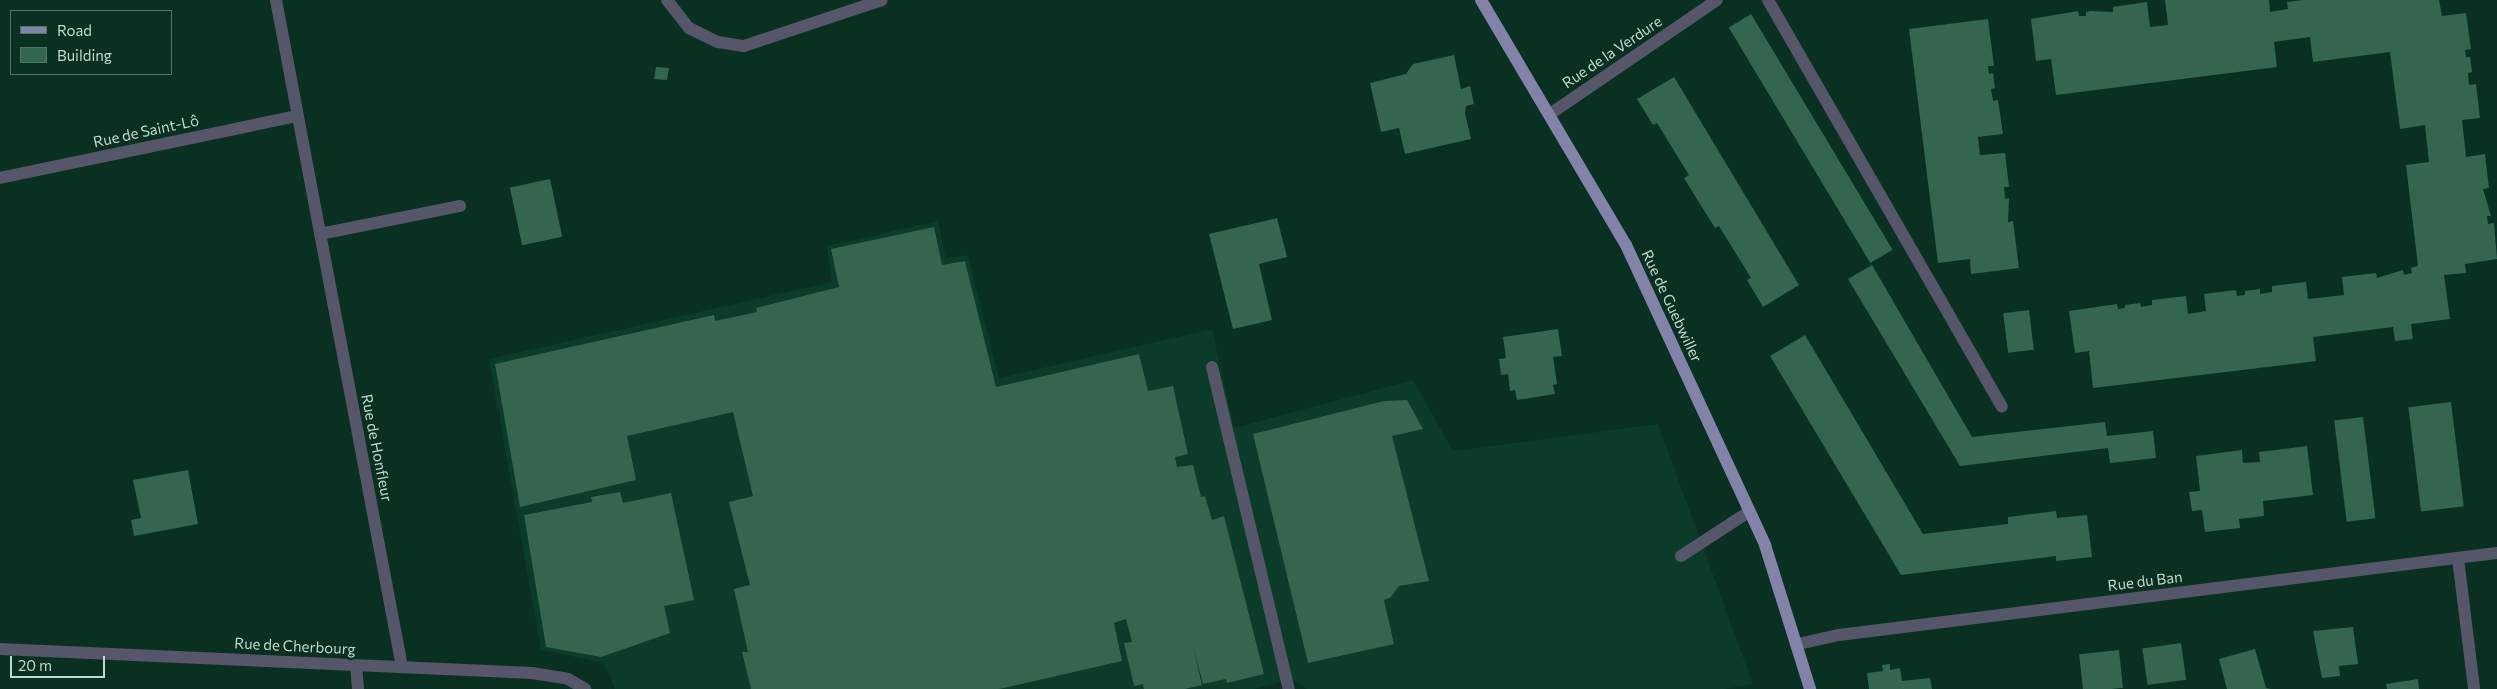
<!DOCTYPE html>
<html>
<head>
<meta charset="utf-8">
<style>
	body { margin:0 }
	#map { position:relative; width:2497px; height:689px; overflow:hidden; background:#093021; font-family:Commissioner,sans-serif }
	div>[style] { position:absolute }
	.built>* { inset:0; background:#0b3b29 }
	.building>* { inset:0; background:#34654f; transform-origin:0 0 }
	.minor>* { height:12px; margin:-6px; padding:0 6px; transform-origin:6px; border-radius:6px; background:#555668 }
	.major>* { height:12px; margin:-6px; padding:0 6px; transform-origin:6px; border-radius:6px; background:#8283a8 }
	span { translate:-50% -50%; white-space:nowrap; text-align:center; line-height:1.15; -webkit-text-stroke:5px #093021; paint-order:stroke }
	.street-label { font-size:15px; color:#bfd9cb }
	.legend { position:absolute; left:10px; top:10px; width:162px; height:65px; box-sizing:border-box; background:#093021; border:1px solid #527465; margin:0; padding:6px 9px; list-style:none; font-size:15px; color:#bfd9cb }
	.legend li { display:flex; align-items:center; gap:10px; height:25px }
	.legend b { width:25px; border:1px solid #527465 }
	.scale { position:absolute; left:10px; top:656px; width:95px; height:22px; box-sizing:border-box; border:2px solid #bfd9cb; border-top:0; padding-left:6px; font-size:15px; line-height:18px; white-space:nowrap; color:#bfd9cb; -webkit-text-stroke:4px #093021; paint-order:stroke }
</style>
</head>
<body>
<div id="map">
	<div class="built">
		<div style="clip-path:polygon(938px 221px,946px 258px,968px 255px,999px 378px,1212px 329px,1234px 428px,1413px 380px,1453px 451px,1658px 424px,1753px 684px,1725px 689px,1307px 689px,1292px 679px,1254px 689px,615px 689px,604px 663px,541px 650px,489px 359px,832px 282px,827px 246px)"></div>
	</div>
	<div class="building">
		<div style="clip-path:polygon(2165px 0,2269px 0,2270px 12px,2288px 9px,2287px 2px,2303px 0,2439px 0,2442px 16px,2466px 13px,2471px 49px,2465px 50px,2466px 57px,2470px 57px,2472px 72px,2468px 73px,2469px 85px,2476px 84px,2480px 118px,2462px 120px,2466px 157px,2485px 154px,2489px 188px,2483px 189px,2491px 216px,2487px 216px,2488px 224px,2494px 223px,2497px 259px,2465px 264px,2466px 273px,2444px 275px,2450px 319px,2411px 324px,2413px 339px,2395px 341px,2393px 327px,2313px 337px,2316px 361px,2093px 388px,2089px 351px,2075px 353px,2069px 311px,2117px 304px,2118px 309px,2125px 308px,2125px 305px,2140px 303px,2141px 307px,2152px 305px,2152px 300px,2186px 296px,2188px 314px,2206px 311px,2204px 294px,2236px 290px,2237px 296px,2245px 295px,2245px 291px,2260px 289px,2260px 294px,2272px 292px,2272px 286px,2306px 282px,2308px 299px,2344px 295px,2342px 277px,2376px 273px,2377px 278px,2403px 270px,2404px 275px,2412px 273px,2411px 268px,2418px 266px,2406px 165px,2429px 162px,2425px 125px,2400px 129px,2390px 52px,2313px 62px,2310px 37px,2274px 42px,2277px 67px,2056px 95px,2051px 59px,2036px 61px,2031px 19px,2078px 11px,2079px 16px,2086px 16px,2086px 12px,2091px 11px,2113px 12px,2113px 7px,2147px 2px,2150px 27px,2168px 25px)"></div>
		<div style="left:1751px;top:14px;width:275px;height:26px;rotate:59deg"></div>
		<div style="clip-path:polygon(1988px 19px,1994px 66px,1988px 66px,1989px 74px,1993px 73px,1995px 88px,1991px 89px,1993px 101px,1998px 100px,2003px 134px,1978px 137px,1980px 155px,2005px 153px,2009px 187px,2004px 187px,2005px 199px,2009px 198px,2008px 222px,2013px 221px,2019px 268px,1971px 274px,1970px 259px,1938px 263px,1909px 29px)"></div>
		<div style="clip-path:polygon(1454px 55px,1461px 89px,1470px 86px,1474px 104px,1466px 106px,1465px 113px,1471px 139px,1405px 154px,1399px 128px,1381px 132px,1370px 83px,1406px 74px,1413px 64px)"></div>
		<div style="clip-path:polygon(656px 67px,669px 68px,667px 80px,654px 79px)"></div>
		<div style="clip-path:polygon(1674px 77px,1799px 285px,1763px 307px,1747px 280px,1751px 278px,1719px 226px,1715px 228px,1700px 204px,1684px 178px,1689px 175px,1657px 123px,1653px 125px,1637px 99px)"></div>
		<div style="left:550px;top:179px;width:59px;height:41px;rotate:78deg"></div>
		<div style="clip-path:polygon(1277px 218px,1287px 257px,1259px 264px,1272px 320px,1233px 329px,1209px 234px)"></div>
		<div style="clip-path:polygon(934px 227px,942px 265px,965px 261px,996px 387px,1139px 354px,1148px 391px,1173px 386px,1188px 454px,1175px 457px,1177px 467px,1193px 465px,1201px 497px,1205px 496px,1212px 520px,1224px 516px,1264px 674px,1227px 683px,1226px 679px,1203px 684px,1193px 647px,1202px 685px,1185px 689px,1144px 689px,1143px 684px,1134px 686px,1124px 643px,1132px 642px,1126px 619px,1114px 623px,1122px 661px,999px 689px,751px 689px,742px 652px,748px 652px,734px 589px,750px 585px,729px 502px,753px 496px,733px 412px,627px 436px,636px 480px,520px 507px,495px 364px,714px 315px,715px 321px,757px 312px,756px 308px,839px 287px,831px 249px)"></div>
		<div style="clip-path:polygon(1872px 265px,1972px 437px,2105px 422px,2107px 436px,2153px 431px,2156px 458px,2110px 463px,2108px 448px,1960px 466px,1848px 279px)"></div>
		<div style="left:2029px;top:310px;width:40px;height:26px;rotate:83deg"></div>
		<div style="clip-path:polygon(1558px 329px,1562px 356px,1553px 357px,1557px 384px,1553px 385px,1555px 394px,1517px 400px,1515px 390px,1510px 391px,1508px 374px,1501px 375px,1499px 359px,1506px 358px,1503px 337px)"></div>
		<div style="clip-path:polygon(1805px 335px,1923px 534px,2008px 524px,2008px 517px,2056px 511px,2057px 518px,2087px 515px,2092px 557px,2056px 561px,2056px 556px,1901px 575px,1770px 356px)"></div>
		<div style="clip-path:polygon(1407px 400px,1423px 429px,1392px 436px,1429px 581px,1399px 586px,1390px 598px,1384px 600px,1394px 644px,1308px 663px,1253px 434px,1384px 401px)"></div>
		<div style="left:2451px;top:402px;width:105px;height:43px;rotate:83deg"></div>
		<div style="left:2363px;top:417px;width:102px;height:29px;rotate:83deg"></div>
		<div style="clip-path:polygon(2307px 446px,2313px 495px,2263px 501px,2264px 516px,2239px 519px,2240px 528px,2205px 532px,2202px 510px,2192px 511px,2189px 492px,2200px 491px,2196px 456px,2242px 450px,2243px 463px,2260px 462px,2259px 452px)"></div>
		<div style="clip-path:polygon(188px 470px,198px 524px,134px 536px,131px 520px,141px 518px,133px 480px)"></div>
		<div style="clip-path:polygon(620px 492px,623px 503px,671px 493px,694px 600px,664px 606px,670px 633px,601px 657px,546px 647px,524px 515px,592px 502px,591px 497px)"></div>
		<div style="clip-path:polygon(2353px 627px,2358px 664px,2339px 666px,2340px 676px,2322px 678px,2313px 631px)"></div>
		<div style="left:2181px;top:643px;width:37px;height:39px;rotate:82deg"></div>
		<div style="clip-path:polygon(2255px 649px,2266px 688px,2271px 689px,2227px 689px,2219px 659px)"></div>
		<div style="left:2119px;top:650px;width:38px;height:40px;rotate:84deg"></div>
		<div style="clip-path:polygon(1890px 664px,1890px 670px,1900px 668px,1902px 681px,1930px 678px,1932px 689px,1869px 689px,1867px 673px,1883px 671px,1882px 665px)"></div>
		<div style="clip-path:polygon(2418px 679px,2419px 689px,2387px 689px,2386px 684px)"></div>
	</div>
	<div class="minor">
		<div style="left:276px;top:0;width:679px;rotate:79.3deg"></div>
		<div style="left:667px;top:0;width:36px;rotate:52deg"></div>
		<div style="left:689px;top:28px;width:32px;rotate:26deg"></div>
		<div style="left:718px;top:42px;width:26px;rotate:9deg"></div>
		<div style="left:744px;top:46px;width:145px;rotate:-18.4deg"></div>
		<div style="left:1768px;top:0;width:469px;rotate:60.1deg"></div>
		<div style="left:1550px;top:114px;width:202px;rotate:-34.3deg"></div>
		<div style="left:0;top:178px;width:304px;rotate:-11.8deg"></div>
		<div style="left:320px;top:234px;width:143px;rotate:-11.3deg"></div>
		<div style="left:1212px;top:367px;width:331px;rotate:76.6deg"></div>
		<div style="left:1681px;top:556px;width:82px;rotate:-33.1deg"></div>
		<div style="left:2458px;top:558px;width:132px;rotate:83deg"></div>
		<div style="left:1798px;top:644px;width:42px;rotate:-12.4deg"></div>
		<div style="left:1839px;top:635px;width:663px;rotate:-7.1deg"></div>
		<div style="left:0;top:649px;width:533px;rotate:2.58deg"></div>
		<div style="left:532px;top:673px;width:36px;rotate:9deg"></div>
		<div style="left:568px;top:679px;width:20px;rotate:30deg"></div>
		<div style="left:356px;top:665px;width:24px;rotate:85deg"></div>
	</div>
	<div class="major">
		<div style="left:1481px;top:0;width:285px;rotate:59.4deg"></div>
		<div style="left:1626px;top:245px;width:331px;rotate:65.1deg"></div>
		<div style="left:1765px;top:545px;width:151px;rotate:72.6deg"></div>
	</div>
	<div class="street-label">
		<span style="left:1612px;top:52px;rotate:-34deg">Rue de la Verdure</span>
		<span style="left:146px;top:131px;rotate:-12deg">Rue de Saint-Lô</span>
		<span style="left:1672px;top:306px;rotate:65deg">Rue de Guebwiller</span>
		<span style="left:377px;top:448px;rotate:79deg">Rue de Honfleur</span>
		<span style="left:2145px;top:581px;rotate:-7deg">Rue du Ban</span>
		<span style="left:295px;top:646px;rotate:3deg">Rue de Cherbourg</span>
	</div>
	<ul class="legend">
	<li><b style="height:6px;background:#8283a8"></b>Road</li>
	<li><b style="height:14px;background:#34654f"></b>Building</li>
	</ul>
	<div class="scale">20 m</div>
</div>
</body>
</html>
